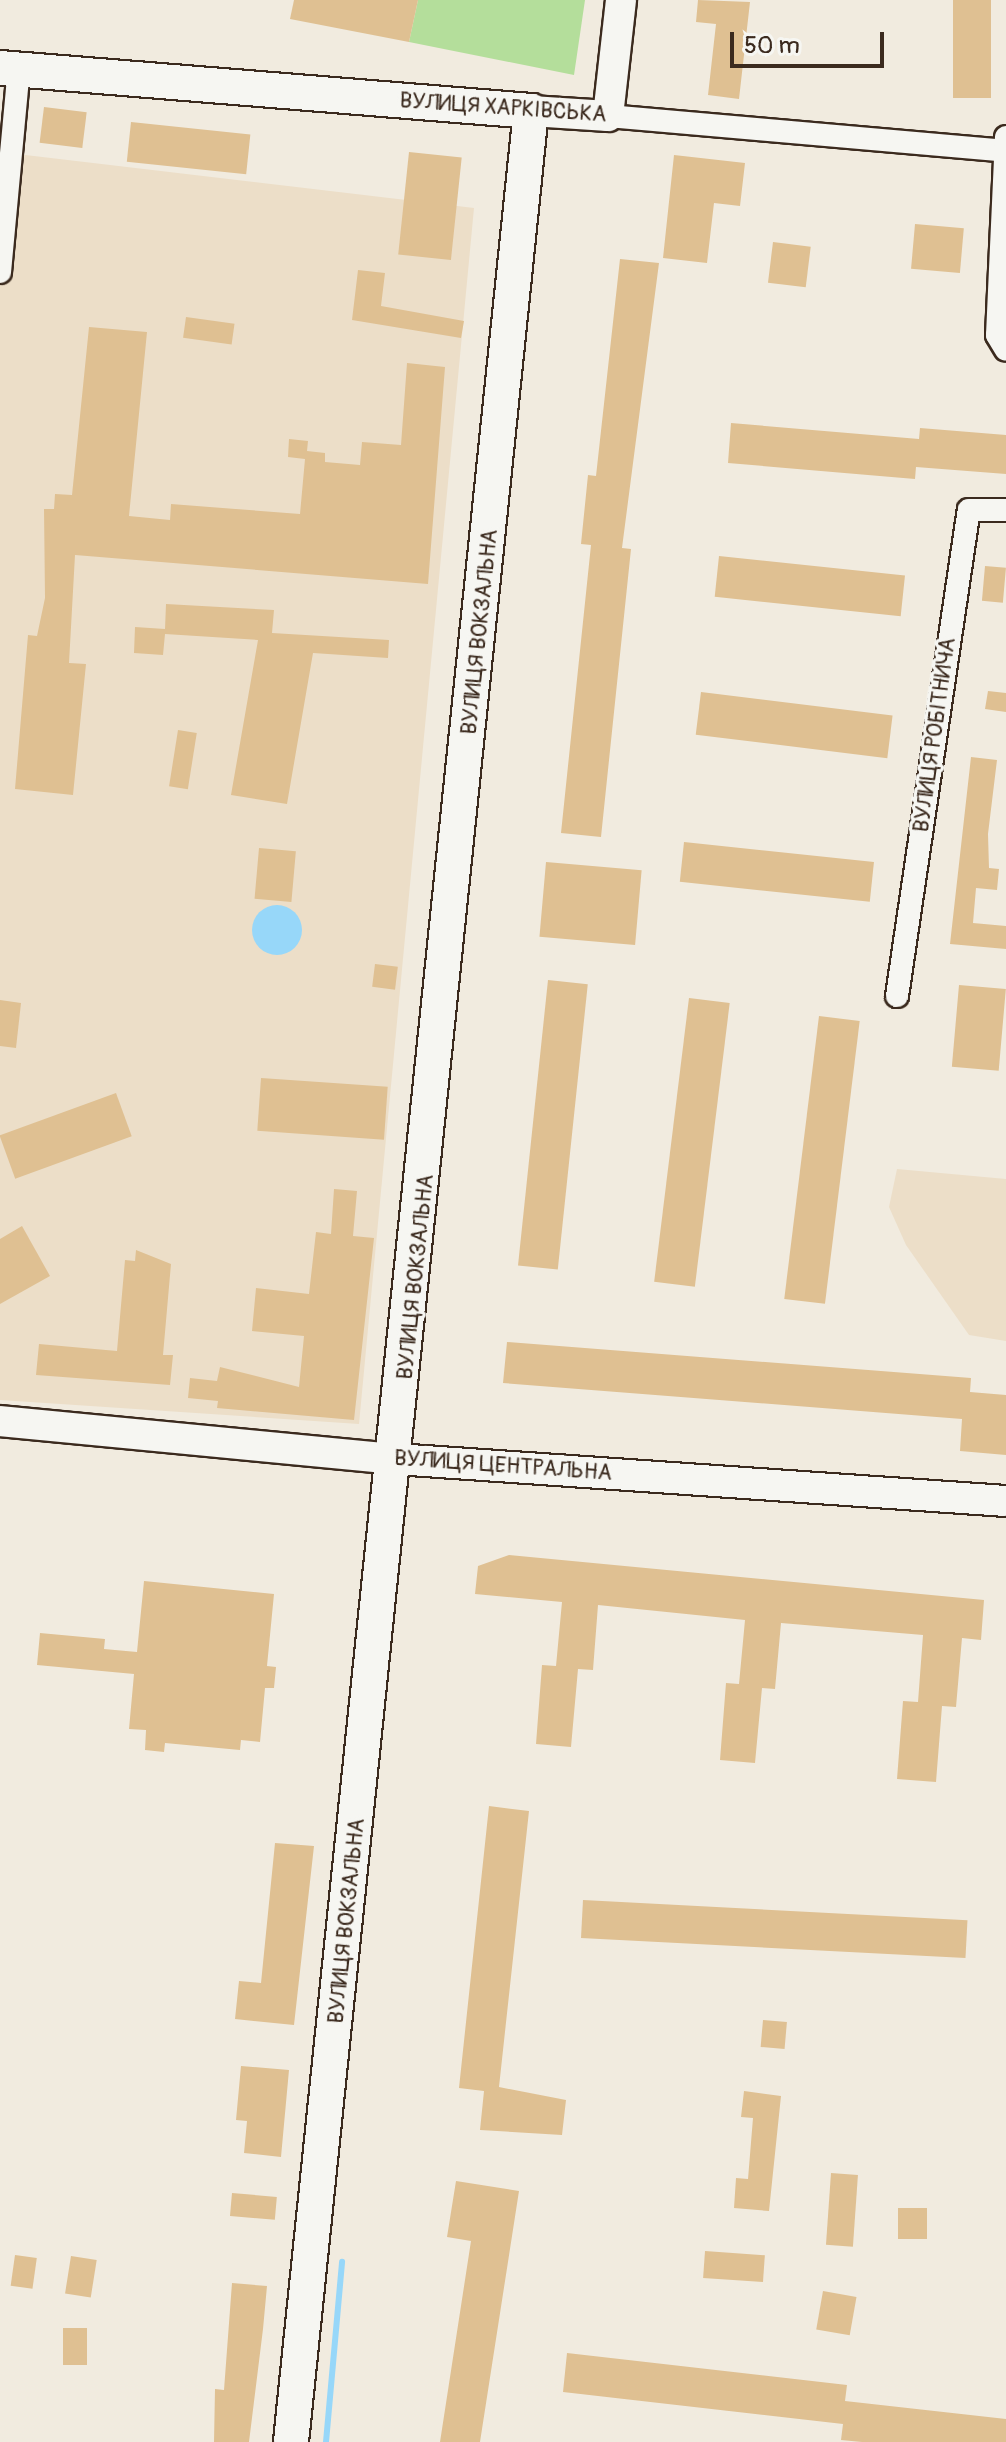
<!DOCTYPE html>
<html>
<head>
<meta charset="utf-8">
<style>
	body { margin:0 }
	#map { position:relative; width:1006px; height:2442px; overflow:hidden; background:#f1ebdf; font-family:Pangolin,sans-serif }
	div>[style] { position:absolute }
	.built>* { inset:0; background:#ecdec8 }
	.green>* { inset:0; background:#b4de9b }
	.water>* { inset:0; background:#97d7f9 }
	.round { border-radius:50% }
	.stream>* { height:6px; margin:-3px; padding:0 3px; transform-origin:3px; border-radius:3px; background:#97d7f9 }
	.building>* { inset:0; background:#dfc092; transform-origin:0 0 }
	.roads { filter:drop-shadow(2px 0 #3b2a1e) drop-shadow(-2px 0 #3b2a1e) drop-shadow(0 2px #3b2a1e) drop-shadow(0 -2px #3b2a1e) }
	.street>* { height:22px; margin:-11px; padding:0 11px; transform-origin:11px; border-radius:11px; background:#f6f6f2 }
	.secondary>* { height:30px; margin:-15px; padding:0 15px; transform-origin:15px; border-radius:15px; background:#f6f6f2 }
	.primary>* { height:34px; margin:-17px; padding:0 17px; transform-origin:17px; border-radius:17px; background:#f6f6f2 }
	span { translate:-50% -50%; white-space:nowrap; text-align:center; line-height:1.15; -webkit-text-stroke:7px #f6f6f2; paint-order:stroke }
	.street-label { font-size:22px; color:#3b2a1e }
	.scale { position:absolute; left:730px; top:32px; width:154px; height:36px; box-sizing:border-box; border:4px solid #3b2a1e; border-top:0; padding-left:10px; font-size:24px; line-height:28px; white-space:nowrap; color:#3b2a1e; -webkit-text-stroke:6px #f6f6f2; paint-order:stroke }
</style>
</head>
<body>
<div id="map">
	<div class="built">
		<div style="clip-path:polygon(0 152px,474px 208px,359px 1424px,0 1400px)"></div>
		<div style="clip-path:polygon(897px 1169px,1006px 1179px,1006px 1341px,969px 1335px,906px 1245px,889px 1207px)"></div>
	</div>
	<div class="green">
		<div style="clip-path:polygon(418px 0,585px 0,574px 75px,409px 42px)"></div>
	</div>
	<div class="water">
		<div class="round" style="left:252px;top:905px;width:50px;height:50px"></div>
	</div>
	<div class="stream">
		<div style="left:326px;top:2442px;width:181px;rotate:-84.9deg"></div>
	</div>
	<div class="building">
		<div style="clip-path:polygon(294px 0,418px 0,409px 42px,290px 19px)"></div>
		<div style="clip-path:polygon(698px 0,750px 2px,739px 99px,708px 95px,716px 24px,696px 22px)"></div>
		<div style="left:953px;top:0;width:38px;height:98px"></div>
		<div style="left:44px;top:107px;width:43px;height:36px;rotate:7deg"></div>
		<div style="left:131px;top:122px;width:120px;height:40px;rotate:6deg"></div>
		<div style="left:409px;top:152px;width:53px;height:103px;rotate:6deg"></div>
		<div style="clip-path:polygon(674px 155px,745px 163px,740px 206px,714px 203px,707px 263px,663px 258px)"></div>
		<div style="left:915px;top:224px;width:49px;height:45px;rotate:5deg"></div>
		<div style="left:773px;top:242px;width:38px;height:41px;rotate:7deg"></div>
		<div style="clip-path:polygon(620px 259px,659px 263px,622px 548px,631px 549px,601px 837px,561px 833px,591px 545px,581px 544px,588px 475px,596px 476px)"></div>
		<div style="clip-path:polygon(358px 270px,385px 273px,381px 306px,464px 321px,461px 338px,352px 320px)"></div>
		<div style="left:186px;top:317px;width:49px;height:21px;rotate:8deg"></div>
		<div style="clip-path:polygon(89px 327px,147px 332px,129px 516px,170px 520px,171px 504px,300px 514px,305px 459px,288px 457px,289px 439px,308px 441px,307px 451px,325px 453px,325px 462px,360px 465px,362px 442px,401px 445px,407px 363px,445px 367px,428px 584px,75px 555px,69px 663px,86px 664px,73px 795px,15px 789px,28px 635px,37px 636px,45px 598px,44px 509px,54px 509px,55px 494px,72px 495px)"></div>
		<div style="clip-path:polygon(731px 423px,919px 439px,920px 428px,1006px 435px,1006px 474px,916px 467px,915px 479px,728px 463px)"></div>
		<div style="left:719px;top:556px;width:187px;height:41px;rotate:6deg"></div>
		<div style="left:985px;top:566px;width:21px;height:35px;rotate:5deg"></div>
		<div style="clip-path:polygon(166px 604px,274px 610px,272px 633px,389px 640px,388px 658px,313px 653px,287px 804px,231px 795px,258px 640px,165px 634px,163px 655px,134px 653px,135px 627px,165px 629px)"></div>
		<div style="clip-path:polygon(988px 691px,1006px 693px,1006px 712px,985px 709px)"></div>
		<div style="left:701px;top:692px;width:193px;height:43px;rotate:7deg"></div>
		<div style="left:178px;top:730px;width:19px;height:57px;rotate:9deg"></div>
		<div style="clip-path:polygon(971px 757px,997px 760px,988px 834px,989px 868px,999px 869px,997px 890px,976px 888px,973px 923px,1006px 926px,1006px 949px,950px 944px)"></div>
		<div style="left:684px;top:842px;width:191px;height:40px;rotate:6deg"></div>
		<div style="left:259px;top:848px;width:37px;height:51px;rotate:5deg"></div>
		<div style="left:546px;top:862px;width:96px;height:75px;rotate:5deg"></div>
		<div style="left:375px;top:964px;width:23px;height:23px;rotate:7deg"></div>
		<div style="left:548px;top:980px;width:40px;height:287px;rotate:6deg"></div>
		<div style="left:959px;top:985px;width:47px;height:82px;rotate:5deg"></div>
		<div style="left:689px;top:998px;width:41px;height:286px;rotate:7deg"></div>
		<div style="clip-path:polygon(0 1000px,21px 1003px,16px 1048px,0 1046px)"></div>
		<div style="left:819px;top:1016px;width:41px;height:285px;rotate:7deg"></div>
		<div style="left:261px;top:1078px;width:127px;height:53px;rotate:4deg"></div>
		<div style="left:116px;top:1093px;width:46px;height:124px;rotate:70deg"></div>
		<div style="clip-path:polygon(334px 1189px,357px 1191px,353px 1236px,374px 1238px,354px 1420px,217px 1408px,218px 1401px,188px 1398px,190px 1378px,217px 1381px,220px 1367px,299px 1387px,304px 1336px,252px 1331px,256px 1288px,309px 1294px,316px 1232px,331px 1234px)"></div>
		<div style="clip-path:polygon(22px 1226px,50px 1276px,0 1304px,0 1239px)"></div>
		<div style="clip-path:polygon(136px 1250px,171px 1264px,163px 1355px,173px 1355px,170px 1385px,36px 1375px,39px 1344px,117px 1351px,125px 1260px,135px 1261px)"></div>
		<div style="clip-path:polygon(507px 1342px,971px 1378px,970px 1392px,1006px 1395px,1006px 1455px,960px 1451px,962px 1419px,503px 1383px)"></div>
		<div style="clip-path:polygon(509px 1555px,984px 1600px,981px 1640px,962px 1638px,956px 1707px,942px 1706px,936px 1782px,897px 1779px,903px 1701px,918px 1702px,923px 1635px,781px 1623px,775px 1689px,762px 1688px,755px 1763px,720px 1760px,726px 1683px,739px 1684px,745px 1620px,598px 1605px,593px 1670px,578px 1669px,571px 1747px,536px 1744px,542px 1665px,556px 1666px,562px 1602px,475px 1594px,478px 1566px)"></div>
		<div style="clip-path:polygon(144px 1581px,274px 1594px,267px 1666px,276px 1667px,274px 1688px,265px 1688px,260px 1742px,241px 1740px,240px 1750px,165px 1743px,164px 1752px,145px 1750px,146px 1730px,129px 1729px,134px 1674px,37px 1665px,40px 1633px,105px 1639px,104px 1649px,137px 1652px)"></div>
		<div style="clip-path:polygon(489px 1806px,529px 1811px,499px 2087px,566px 2100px,562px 2135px,480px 2130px,484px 2091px,459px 2088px)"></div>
		<div style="clip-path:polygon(275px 1843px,314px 1846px,294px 2025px,235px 2019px,239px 1981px,261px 1983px)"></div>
		<div style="left:583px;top:1900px;width:385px;height:38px;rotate:3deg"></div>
		<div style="left:763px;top:2020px;width:24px;height:27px;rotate:5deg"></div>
		<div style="clip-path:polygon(241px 2066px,289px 2070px,281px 2157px,244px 2153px,247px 2121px,236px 2120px)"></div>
		<div style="clip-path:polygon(744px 2091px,781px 2096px,769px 2211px,734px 2208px,736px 2178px,748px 2179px,753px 2118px,741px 2117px)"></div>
		<div style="left:831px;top:2173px;width:27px;height:72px;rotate:4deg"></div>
		<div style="clip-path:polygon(456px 2181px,519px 2191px,480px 2442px,440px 2442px,471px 2241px,447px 2237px)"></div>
		<div style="left:232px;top:2193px;width:45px;height:23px;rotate:5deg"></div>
		<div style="left:898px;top:2208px;width:29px;height:31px"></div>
		<div style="left:705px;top:2251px;width:60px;height:27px;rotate:4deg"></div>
		<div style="left:15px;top:2255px;width:22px;height:31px;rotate:8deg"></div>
		<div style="left:71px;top:2256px;width:26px;height:38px;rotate:9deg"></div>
		<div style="clip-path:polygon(232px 2283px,267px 2286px,263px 2329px,249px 2442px,214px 2442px,215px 2389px,224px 2390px)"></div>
		<div style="left:823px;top:2291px;width:34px;height:39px;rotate:10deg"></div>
		<div style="left:63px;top:2328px;width:24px;height:37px"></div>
		<div style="clip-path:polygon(567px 2353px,847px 2385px,845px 2401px,1006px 2419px,1006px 2442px,862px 2442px,841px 2440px,843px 2424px,563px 2392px)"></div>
	</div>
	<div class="roads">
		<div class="street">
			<div style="left:608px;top:116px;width:400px;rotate:5deg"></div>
			<div style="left:1006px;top:137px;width:198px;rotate:92.6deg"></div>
			<div style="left:997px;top:335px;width:17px;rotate:59deg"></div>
			<div style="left:0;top:272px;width:204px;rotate:-84.7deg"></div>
			<div style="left:897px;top:996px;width:491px;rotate:-81.6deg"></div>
			<div style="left:969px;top:510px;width:37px"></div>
		</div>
		<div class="secondary">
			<div style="left:531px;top:111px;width:77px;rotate:3.7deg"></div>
			<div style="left:608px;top:116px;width:117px;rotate:-83.6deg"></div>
			<div style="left:0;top:1421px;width:398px;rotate:5.5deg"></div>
			<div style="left:396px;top:1459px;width:611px;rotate:3.94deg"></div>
		</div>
		<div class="primary">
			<div style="left:0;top:68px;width:533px;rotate:4.63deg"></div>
			<div style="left:531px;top:111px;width:2343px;rotate:95.88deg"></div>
		</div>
	</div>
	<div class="street-label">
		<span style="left:503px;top:108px;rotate:4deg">ВУЛИЦЯ ХАРКІВСЬКА</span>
		<span style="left:480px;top:632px;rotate:-84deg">ВУЛИЦЯ ВОКЗАЛЬНА</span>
		<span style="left:935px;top:735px;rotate:-82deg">ВУЛИЦЯ РОБІТНИЧА</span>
		<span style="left:416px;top:1277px;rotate:-84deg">ВУЛИЦЯ ВОКЗАЛЬНА</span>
		<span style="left:503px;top:1466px;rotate:4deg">ВУЛИЦЯ ЦЕНТРАЛЬНА</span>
		<span style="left:347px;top:1921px;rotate:-84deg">ВУЛИЦЯ ВОКЗАЛЬНА</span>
	</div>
	<div class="scale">50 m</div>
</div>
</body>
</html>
